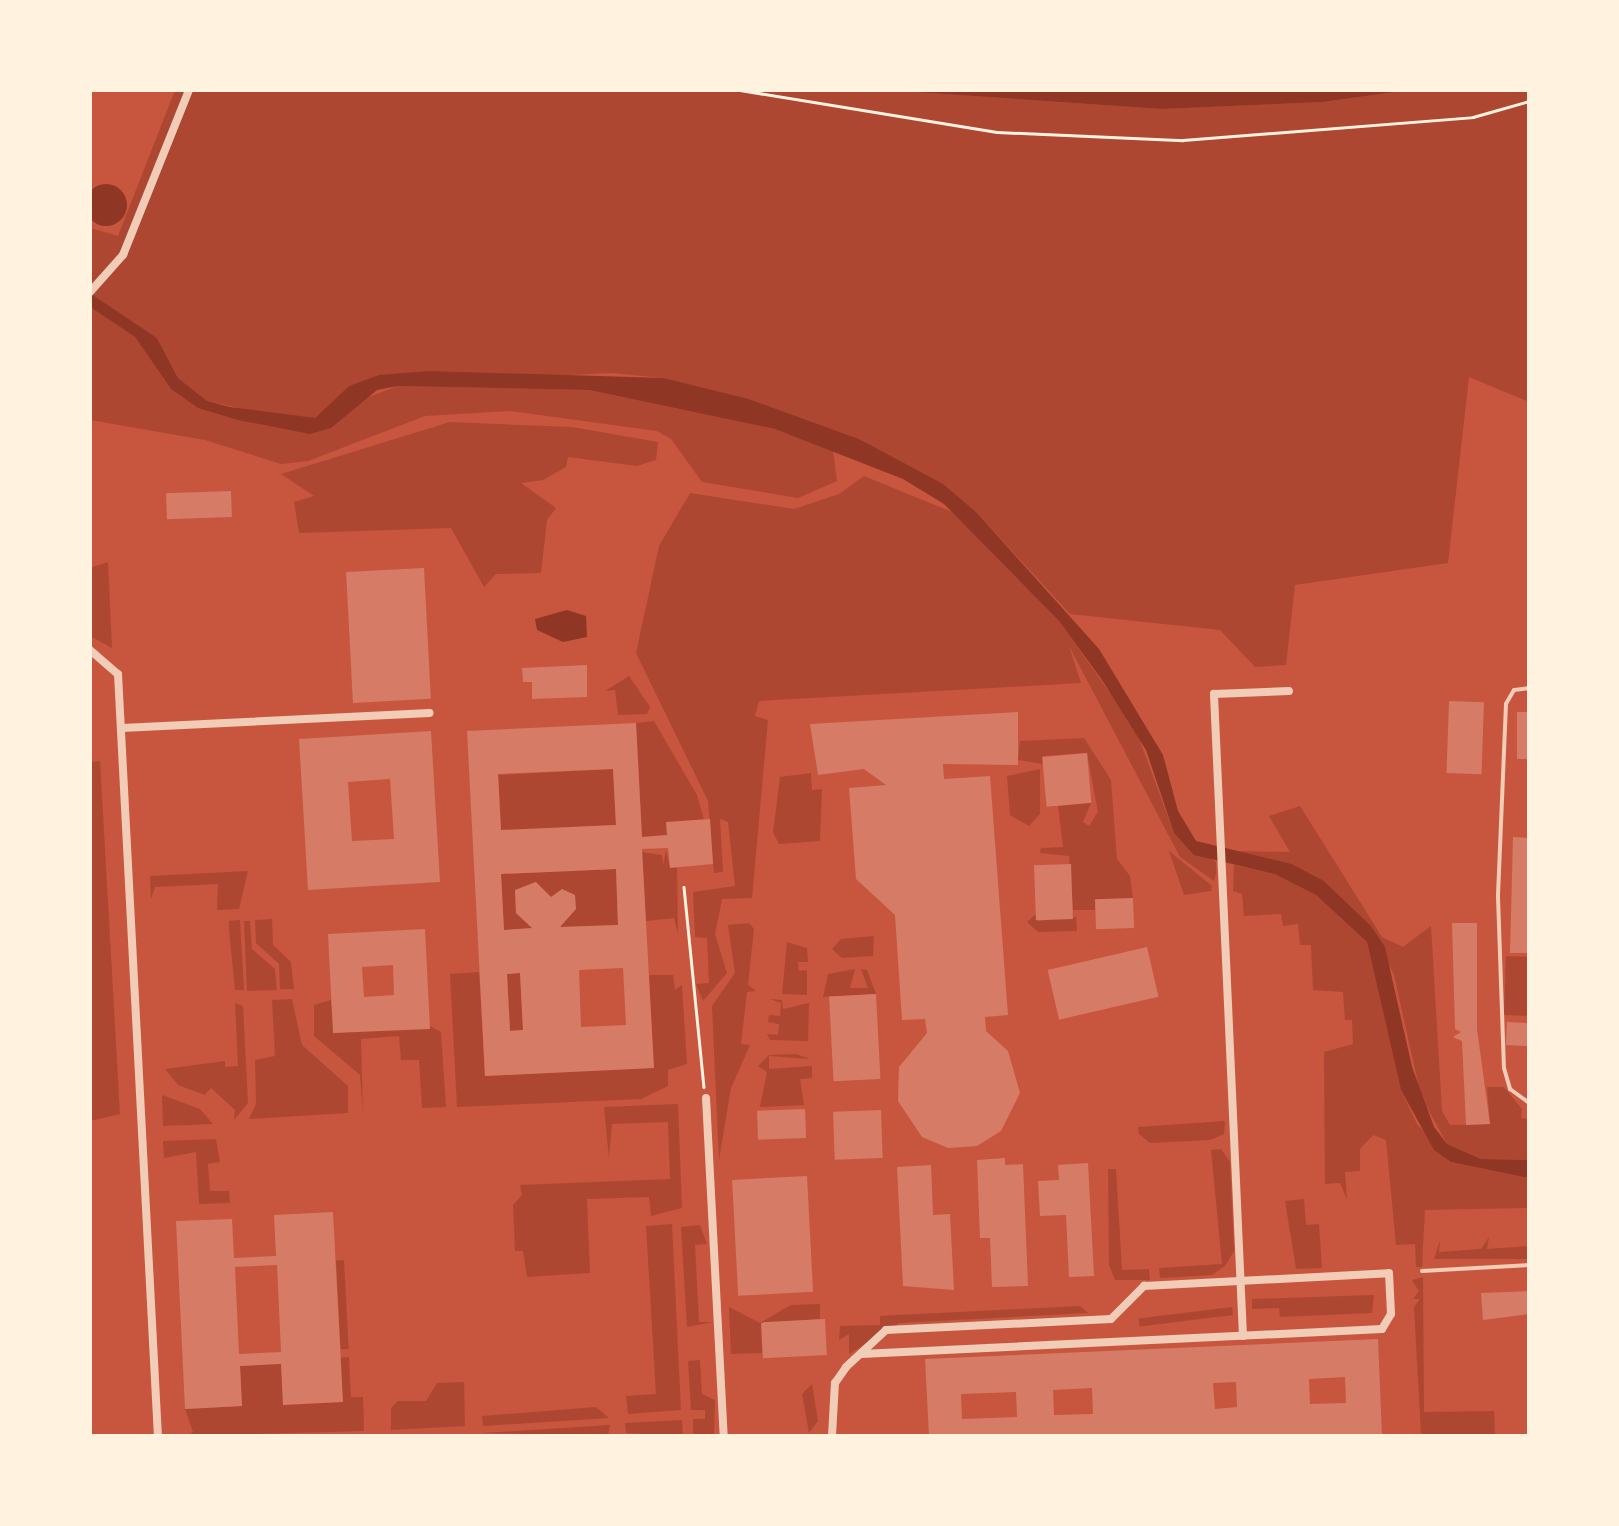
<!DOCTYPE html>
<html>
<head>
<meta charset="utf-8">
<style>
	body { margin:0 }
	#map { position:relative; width:1619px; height:1526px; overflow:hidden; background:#c8553d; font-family:Poppins,sans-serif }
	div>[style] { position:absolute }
	.green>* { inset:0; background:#ae4732; transform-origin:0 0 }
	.water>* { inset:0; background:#8f3625 }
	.round { border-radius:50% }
	.building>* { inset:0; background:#d67c66; transform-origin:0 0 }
	.path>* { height:2.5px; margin:-1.25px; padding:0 1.25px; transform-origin:1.25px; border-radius:1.25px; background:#fff3e0 }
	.service>* { height:4px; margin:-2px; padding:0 2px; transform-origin:2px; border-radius:2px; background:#f1ccb7 }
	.minor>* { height:8px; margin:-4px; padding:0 4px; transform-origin:4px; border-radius:4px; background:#f1ccb7 }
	span { translate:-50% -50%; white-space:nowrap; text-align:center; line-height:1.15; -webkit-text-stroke:10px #fff3e0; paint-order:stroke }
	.frame { position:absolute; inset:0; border:92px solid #fff3e0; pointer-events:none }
</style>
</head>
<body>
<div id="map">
	<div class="green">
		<div style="clip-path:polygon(175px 90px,885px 90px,1162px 109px,1323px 102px,1408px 90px,1529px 90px,1529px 402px,1469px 377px,1448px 563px,1295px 585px,1286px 665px,1255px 667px,1220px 630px,1070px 614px,977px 513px,859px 439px,749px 399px,664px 378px,611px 373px,349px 386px,315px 418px,299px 421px,207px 401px,178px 378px,157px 338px,90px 293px,90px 228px,118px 236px)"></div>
		<div style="clip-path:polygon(90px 307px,135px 337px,171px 389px,198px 408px,331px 427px,361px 400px,398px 386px,589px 390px,775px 429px,833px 450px,837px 481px,798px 498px,702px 482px,671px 439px,657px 431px,510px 411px,425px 416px,308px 461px,281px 464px,205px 440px,90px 420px)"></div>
		<div style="clip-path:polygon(450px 422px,572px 427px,658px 442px,656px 460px,637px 466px,568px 457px,566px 467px,543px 480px,521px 483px,556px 508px,547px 520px,541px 573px,496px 574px,484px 587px,451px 528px,299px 533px,294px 502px,314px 496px,281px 474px)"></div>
		<div style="clip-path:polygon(864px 476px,952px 512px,1059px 621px,1136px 730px,1174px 833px,1216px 862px,1216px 874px,1214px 881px,1180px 857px,1069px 646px,1081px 683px,759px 701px,755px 716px,768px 720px,752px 898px,722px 899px,715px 934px,727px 973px,703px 1001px,696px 984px,709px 983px,707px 938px,695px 937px,693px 892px,735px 886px,728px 822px,720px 819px,723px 872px,714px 873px,708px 801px,636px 653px,659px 546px,690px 493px,794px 509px,839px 494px)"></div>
		<div style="clip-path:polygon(108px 562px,112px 648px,90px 636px,90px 568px)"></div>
		<div style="clip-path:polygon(629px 676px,650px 707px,647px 714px,618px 715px,615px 690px,605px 691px)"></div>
		<div style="clip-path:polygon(654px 721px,697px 795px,704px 820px,667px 835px,642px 837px,636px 723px)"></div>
		<div style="clip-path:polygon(1084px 738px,1111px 780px,1117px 859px,1130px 876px,1133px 898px,1096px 900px,1095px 910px,1073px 910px,1069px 856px,1040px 853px,1041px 848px,1063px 847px,1058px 806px,1091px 803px,1083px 822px,1089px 826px,1098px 812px,1087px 753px,1043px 756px,1043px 764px,1018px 760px,1020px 741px)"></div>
		<div style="clip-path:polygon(100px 761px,120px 1114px,90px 1121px,90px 762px)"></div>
		<div style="left:613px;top:769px;width:56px;height:115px;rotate:87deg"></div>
		<div style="clip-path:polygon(1040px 769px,1040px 814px,1029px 826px,1010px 815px,1007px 776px)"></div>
		<div style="clip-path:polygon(811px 773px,812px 790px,822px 789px,820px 841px,779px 844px,773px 832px,780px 777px)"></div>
		<div style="clip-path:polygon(1300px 806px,1382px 937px,1403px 947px,1431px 926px,1442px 1111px,1450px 1125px,1490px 1124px,1487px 1087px,1504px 1087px,1522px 1109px,1521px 1118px,1529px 1119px,1529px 1160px,1481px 1159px,1447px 1144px,1421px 1096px,1394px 975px,1371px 926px,1324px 881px,1292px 864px,1234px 851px,1290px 852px,1269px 816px)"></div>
		<div style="clip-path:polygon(666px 850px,670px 867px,677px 867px,678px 934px,674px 918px,646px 921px,642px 852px,662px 855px,663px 865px)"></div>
		<div style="clip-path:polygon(1169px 851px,1212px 886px,1211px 891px,1184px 895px)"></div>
		<div style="clip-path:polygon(1234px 865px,1275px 873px,1316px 895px,1367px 942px,1401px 1090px,1417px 1124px,1451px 1162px,1529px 1178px,1529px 1208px,1425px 1210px,1422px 1267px,1416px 1267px,1415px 1244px,1396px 1245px,1386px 1140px,1373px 1135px,1360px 1149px,1360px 1171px,1345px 1172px,1347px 1200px,1340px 1183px,1325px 1184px,1324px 1052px,1353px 1044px,1352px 1020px,1345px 1020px,1343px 992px,1313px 990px,1311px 945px,1300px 945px,1298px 924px,1283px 926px,1281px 914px,1244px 916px,1242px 894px,1233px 891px)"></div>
		<div style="clip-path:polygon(616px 869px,618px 925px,561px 927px,551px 897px,535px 882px,515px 891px,516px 913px,532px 928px,504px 930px,501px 874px)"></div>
		<div style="clip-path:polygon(248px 871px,239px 909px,217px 910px,218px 884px,155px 887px,151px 899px,150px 876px)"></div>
		<div style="clip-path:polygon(1037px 913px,1038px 921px,1076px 917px,1077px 931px,1038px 932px,1027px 922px)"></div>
		<div style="clip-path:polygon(272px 919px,273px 945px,291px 962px,294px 989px,280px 989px,279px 964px,256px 943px,255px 920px)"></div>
		<div style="clip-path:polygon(240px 920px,244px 990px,235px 990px,229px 929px,229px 921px)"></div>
		<div style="clip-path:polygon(244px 921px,250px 921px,252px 949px,275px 969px,277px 990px,247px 991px)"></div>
		<div style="clip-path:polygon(749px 923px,754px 929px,748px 985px,756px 991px,747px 992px,741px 1044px,750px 1045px,731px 1088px,719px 1160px,712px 1006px,735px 973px,728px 925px)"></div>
		<div style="clip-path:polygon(874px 936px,873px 956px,842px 958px,832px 949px,841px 939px)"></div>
		<div style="clip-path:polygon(787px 942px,807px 948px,808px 962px,798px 962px,799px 971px,807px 970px,807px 995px,782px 994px)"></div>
		<div style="left:1506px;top:956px;width:23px;height:59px;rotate:2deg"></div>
		<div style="clip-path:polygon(855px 969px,850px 988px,868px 988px,861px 969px,867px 970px,876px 994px,823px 997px,828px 974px)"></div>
		<div style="clip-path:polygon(479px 972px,485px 1076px,653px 1067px,649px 975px,673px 975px,675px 990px,682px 985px,687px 1064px,668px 1070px,668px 1086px,641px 1099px,457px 1107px,450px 974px)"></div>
		<div style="left:520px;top:973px;width:57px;height:13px;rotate:87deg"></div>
		<div style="clip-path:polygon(292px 999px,302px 1045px,348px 1086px,348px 1113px,249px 1119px,256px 1104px,255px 1060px,275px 1056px,272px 1000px)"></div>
		<div style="clip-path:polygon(770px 999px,782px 1000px,783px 1009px,809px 1003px,808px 1041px,770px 1040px,767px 1034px,778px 1035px,779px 1024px,768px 1022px,769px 1015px,780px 1016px,781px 1003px)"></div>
		<div style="clip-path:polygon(331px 1000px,334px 1033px,430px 1026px,441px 1032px,446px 1107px,422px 1108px,419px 1060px,401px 1060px,399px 1036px,361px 1039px,363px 1114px,360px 1075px,314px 1036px,314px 1005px)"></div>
		<div style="clip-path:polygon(235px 1003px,243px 1006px,248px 1103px,234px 1120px,235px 1110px,211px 1088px,205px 1095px,178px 1085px,165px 1069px,225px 1061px,225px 1067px,238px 1066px)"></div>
		<div style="clip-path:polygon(796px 1054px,810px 1059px,769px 1056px,769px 1069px,812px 1066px,812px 1078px,800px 1079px,804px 1105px,760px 1107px,767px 1072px,758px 1066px,769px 1055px)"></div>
		<div style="clip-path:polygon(162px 1095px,200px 1109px,213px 1124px,163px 1126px)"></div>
		<div style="clip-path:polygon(678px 1104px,682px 1208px,651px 1216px,649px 1197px,587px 1199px,590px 1273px,527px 1277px,523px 1251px,515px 1251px,513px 1205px,522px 1195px,520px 1185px,670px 1179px,668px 1122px,612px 1124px,609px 1158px,604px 1107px)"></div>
		<div style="clip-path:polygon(1225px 1121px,1224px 1134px,1210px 1140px,1150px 1143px,1139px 1134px,1138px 1127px)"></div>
		<div style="clip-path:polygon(216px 1139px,220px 1162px,208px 1164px,210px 1191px,229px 1191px,230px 1203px,199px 1204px,196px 1152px,164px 1158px,163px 1141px)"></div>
		<div style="clip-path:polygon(1221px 1149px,1230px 1162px,1234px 1251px,1225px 1266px,1212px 1275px,1160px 1278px,1159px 1268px,1222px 1264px,1211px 1150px)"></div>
		<div style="clip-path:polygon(1108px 1159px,1108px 1169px,1116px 1169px,1122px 1270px,1149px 1269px,1150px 1280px,1115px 1280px,1109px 1265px)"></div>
		<div style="clip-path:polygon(1304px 1199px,1306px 1225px,1319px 1224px,1322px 1268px,1296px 1269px,1285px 1201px)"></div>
		<div style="clip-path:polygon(672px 1224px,681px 1410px,628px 1414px,626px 1396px,656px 1394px,646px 1226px)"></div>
		<div style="clip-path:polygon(700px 1225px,707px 1244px,695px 1245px,699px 1322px,713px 1322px,687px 1327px,681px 1227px)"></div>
		<div style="clip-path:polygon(1489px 1237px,1487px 1249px,1529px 1246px,1529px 1259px,1434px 1259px,1440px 1240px,1439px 1252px,1481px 1249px)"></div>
		<div style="left:344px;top:1260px;width:89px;height:8px;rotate:87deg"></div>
		<div style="clip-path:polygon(1423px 1277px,1424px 1412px,1494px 1411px,1495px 1434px,1421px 1434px,1414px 1307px,1420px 1299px,1413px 1299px,1419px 1291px,1412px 1280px)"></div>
		<div style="clip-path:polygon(1374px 1295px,1372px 1313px,1280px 1317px,1279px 1308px,1252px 1309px,1252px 1299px)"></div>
		<div style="clip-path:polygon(820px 1304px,820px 1319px,761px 1323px,762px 1353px,731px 1354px,729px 1307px,760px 1323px,791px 1305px)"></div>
		<div style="clip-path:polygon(1080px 1306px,1088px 1313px,899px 1323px,849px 1354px,849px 1334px,839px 1340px,840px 1326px,880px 1325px,880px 1316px)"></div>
		<div style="left:1232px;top:1307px;width:8px;height:94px;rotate:83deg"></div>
		<div style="clip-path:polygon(349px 1357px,351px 1397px,363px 1397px,364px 1431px,186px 1436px,193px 1432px,185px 1409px,242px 1406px,240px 1366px)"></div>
		<div style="clip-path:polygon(700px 1360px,702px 1394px,715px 1400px,714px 1436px,693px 1436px,693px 1419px,705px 1419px,705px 1410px,691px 1410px,688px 1361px)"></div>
		<div style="clip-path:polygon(464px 1382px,465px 1426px,391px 1430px,391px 1408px,398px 1401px,426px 1401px,437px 1383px)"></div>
		<div style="clip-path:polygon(812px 1384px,818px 1421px,809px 1433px,802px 1394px)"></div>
		<div style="clip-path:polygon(596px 1407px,609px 1418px,483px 1426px,482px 1416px)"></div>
		<div style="clip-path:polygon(682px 1420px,683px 1436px,626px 1433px,625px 1423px)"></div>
		<div style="clip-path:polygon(610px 1425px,608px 1436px,483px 1433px)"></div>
	</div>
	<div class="water">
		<div style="clip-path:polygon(885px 90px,1408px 90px,1323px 102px,1162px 109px)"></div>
		<div class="round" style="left:85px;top:184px;width:42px;height:42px"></div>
		<div style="clip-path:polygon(90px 293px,157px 338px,178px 378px,207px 401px,230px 407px,315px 418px,349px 386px,379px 375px,429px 371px,664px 378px,749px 399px,859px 439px,943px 484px,977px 513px,1099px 649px,1163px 755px,1178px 811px,1196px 841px,1292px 864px,1324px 881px,1371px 926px,1385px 947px,1412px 1067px,1434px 1127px,1447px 1144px,1481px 1159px,1529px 1160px,1529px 1178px,1451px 1162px,1434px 1150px,1401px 1090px,1367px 942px,1316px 895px,1275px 874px,1194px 855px,1174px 833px,1146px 750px,1102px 680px,1059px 621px,944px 504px,903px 479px,775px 429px,589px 390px,398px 386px,377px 390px,331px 428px,310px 434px,238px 420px,198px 408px,171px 389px,135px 337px,90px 307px)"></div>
		<div style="clip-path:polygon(567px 610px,586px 616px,587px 637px,563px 642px,537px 630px,535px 619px)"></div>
	</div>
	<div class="building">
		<div style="left:231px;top:491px;width:26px;height:65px;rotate:88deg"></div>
		<div style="left:424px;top:568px;width:131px;height:78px;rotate:87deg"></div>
		<div style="clip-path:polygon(587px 665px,587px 697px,532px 699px,532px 682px,523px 682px,522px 668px)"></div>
		<div style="left:1449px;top:701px;width:35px;height:72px;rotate:2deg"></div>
		<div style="clip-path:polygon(1018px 712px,1018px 765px,943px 764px,944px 779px,990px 776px,1008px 1015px,985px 1017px,986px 1031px,1008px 1051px,1020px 1093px,1001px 1131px,977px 1146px,948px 1148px,922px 1137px,898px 1101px,899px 1067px,927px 1033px,925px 1019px,902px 1020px,895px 915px,856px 879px,849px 788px,886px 785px,864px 769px,818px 775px,810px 724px)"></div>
		<div style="left:1517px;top:712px;width:12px;height:47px"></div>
		<div style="clip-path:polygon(evenodd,636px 723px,642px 837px,667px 835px,666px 822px,710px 819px,713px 864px,670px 868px,668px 848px,642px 849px,654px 1068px,485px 1076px,467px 731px,636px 723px,613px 769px,616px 825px,501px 830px,498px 774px,613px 769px,636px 723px,616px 869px,618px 925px,560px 927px,576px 909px,575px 895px,562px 889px,551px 897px,536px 882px,515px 890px,516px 913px,532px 928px,504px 930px,501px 874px,616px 869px,636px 723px,623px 968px,626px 1025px,581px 1027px,579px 970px,623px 968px,636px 723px,520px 973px,523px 1030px,510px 1031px,507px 974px,520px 973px)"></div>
		<div style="clip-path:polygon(evenodd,431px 731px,440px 882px,308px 890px,299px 739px,431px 731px,390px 779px,394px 839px,352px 841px,348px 782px,390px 779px)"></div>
		<div style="left:1087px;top:753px;width:50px;height:45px;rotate:85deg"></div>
		<div style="clip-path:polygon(1513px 837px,1529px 838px,1529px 953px,1510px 953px)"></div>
		<div style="left:1071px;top:864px;width:55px;height:37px;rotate:88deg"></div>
		<div style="left:1133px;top:898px;width:30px;height:38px;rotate:88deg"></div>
		<div style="clip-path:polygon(1452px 923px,1477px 923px,1477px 1029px,1490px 1124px,1466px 1125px,1462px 1041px,1453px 1037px,1461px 1032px,1455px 1029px)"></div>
		<div style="clip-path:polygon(evenodd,425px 929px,430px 1029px,333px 1033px,328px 934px,425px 929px,393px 965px,394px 995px,364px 997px,362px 967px,393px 965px)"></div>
		<div style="left:1147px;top:947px;width:51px;height:102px;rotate:77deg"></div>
		<div style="left:876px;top:994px;width:85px;height:47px;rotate:87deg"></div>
		<div style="left:1507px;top:1022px;width:22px;height:23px;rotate:3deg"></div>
		<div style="left:805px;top:1109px;width:29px;height:48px;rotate:88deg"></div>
		<div style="left:881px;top:1110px;width:48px;height:48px;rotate:88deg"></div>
		<div style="clip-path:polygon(1005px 1158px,1005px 1165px,1023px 1164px,1028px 1286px,992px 1287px,990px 1238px,980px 1238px,977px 1160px)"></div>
		<div style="clip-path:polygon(1088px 1163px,1094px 1276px,1069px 1277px,1066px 1215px,1040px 1216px,1038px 1181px,1059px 1180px,1058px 1165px)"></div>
		<div style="clip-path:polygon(931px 1165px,933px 1215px,950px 1214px,954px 1290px,903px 1286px,897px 1167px)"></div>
		<div style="left:807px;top:1176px;width:116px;height:75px;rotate:87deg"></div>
		<div style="clip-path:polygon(evenodd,333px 1212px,343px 1402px,283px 1405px,281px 1364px,240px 1366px,242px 1406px,185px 1409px,176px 1221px,232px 1219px,234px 1258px,276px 1256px,274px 1215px,333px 1212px,277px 1265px,281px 1352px,239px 1354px,235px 1267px,277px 1265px)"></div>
		<div style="clip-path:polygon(1529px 1291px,1529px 1314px,1483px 1320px,1481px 1293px)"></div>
		<div style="left:825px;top:1319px;width:36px;height:64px;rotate:87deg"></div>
		<div style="clip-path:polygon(evenodd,1378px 1339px,1382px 1436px,929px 1436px,925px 1359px,1378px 1339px,1345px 1377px,1346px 1403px,1310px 1404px,1309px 1379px,1345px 1377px,1378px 1339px,1236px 1382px,1237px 1407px,1215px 1409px,1213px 1383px,1236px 1382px,1378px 1339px,1092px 1388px,1093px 1414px,1054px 1415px,1053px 1390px,1092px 1388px,1378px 1339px,1016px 1392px,1017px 1417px,962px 1419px,961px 1394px,1016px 1392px)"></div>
	</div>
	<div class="path">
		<div style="left:740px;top:90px;width:260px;rotate:9.3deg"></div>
		<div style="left:997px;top:132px;width:186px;rotate:2.5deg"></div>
		<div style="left:1183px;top:140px;width:291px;rotate:-4.5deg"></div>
		<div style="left:1473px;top:117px;width:58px;rotate:-15.9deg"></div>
		<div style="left:684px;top:887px;width:201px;rotate:84.3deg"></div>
	</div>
	<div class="service">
		<div style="left:1529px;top:688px;width:15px;rotate:172deg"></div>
		<div style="left:1514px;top:690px;width:16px;rotate:120deg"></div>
		<div style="left:1506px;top:704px;width:193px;rotate:92.4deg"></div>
		<div style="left:1498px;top:897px;width:171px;rotate:88deg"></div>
		<div style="left:1504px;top:1068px;width:22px;rotate:74deg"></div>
		<div style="left:1510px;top:1089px;width:24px;rotate:36deg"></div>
		<div style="left:1422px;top:1271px;width:107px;rotate:-3.2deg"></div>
	</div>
	<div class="minor">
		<div style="left:90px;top:292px;width:50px;rotate:-48.3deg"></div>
		<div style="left:123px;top:255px;width:178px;rotate:-68.2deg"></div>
		<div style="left:90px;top:650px;width:37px;rotate:41deg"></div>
		<div style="left:118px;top:674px;width:763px;rotate:87deg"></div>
		<div style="left:122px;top:728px;width:308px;rotate:-2.8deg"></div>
		<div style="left:706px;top:1098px;width:338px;rotate:87deg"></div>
		<div style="left:1243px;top:1336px;width:643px;rotate:-92.59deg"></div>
		<div style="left:1214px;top:694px;width:75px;rotate:-2.3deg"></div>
		<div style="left:832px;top:1436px;width:53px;rotate:-86.8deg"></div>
		<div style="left:835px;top:1383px;width:19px;rotate:-55deg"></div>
		<div style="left:846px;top:1367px;width:54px;rotate:-42.8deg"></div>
		<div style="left:886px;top:1330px;width:225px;rotate:-2.8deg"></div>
		<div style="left:1111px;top:1319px;width:47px;rotate:-45deg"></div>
		<div style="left:1144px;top:1286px;width:245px;rotate:-3deg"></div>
		<div style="left:1389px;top:1273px;width:41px;rotate:87.2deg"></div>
		<div style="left:1391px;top:1314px;width:17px;rotate:121deg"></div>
		<div style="left:1382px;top:1329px;width:521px;rotate:177.25deg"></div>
	</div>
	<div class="frame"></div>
</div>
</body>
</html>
